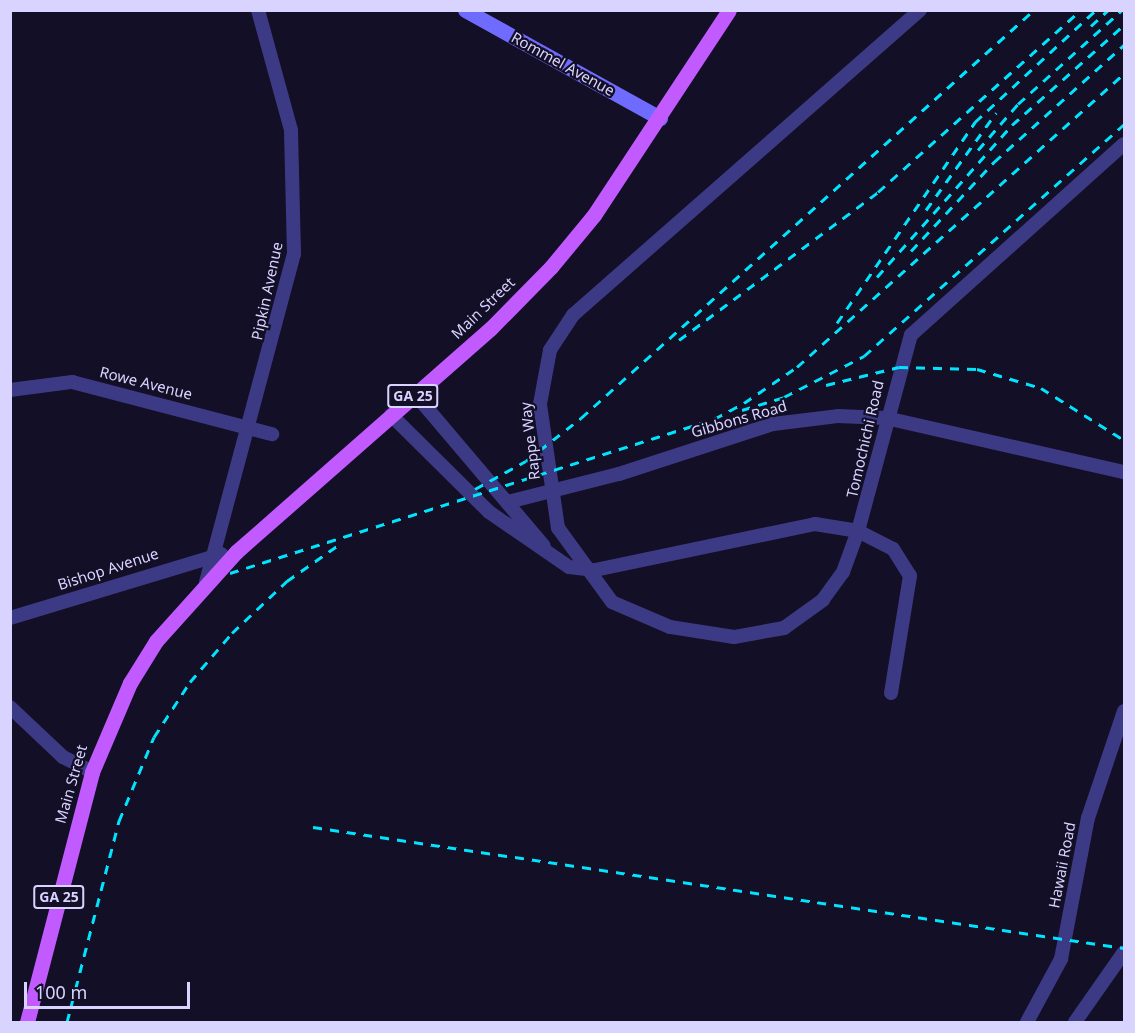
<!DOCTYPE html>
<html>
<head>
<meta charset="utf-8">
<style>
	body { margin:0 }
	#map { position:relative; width:1135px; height:1033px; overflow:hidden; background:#130f26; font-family:"Noto Sans",sans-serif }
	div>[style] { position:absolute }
	.street>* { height:14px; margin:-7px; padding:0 7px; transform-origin:7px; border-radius:7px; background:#3d3a85 }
	.secondary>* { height:15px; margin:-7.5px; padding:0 7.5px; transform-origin:7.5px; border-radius:7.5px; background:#6f6bff }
	.primary>* { height:15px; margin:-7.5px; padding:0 7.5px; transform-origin:7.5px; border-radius:7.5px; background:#c25bff }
	.rail>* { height:3px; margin-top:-1.5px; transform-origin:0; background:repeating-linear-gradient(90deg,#00e5ff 0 9px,transparent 0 17px) }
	span { translate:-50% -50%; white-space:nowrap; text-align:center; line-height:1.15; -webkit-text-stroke:4.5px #130f26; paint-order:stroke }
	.shield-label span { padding:2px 4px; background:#130f26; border:2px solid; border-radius:4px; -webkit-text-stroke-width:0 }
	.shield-label { font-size:14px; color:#d9d4ff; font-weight:700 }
	.street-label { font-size:15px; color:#d9d4ff }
	.frame { position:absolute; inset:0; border:12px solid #d9d4ff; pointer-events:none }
	.scale { position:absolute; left:24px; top:982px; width:166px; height:27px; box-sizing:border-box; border:3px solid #d9d4ff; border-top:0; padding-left:8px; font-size:18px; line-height:21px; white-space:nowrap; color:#d9d4ff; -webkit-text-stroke:4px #130f26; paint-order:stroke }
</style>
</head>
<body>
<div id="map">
	<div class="street">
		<div style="left:10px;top:390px;width:63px;rotate:-7.4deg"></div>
		<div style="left:72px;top:382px;width:207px;rotate:14.6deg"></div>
		<div style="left:415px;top:394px;width:199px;rotate:49.7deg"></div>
		<div style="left:391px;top:415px;width:138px;rotate:44.7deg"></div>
		<div style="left:489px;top:512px;width:97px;rotate:34.5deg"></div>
		<div style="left:569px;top:567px;width:26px;rotate:7deg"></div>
		<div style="left:595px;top:570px;width:225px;rotate:-11.8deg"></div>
		<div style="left:815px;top:524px;width:44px;rotate:9.2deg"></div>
		<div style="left:858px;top:531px;width:203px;rotate:-74.9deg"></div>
		<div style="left:911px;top:335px;width:286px;rotate:-41.9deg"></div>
		<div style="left:508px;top:502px;width:114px;rotate:-14.2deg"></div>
		<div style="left:619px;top:474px;width:162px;rotate:-18deg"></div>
		<div style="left:773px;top:424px;width:65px;rotate:-7deg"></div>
		<div style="left:838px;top:416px;width:48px;rotate:2.4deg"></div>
		<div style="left:886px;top:418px;width:244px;rotate:12.8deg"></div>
		<div style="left:206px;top:582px;width:340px;rotate:-75deg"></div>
		<div style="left:294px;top:254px;width:124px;rotate:-91.4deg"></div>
		<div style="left:291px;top:130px;width:124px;rotate:-105.4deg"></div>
		<div style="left:10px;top:618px;width:221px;rotate:-16.8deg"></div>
		<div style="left:891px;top:693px;width:119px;rotate:-80.8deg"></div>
		<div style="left:910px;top:576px;width:32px;rotate:-122deg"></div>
		<div style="left:893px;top:549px;width:39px;rotate:-153deg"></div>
		<div style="left:858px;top:531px;width:44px;rotate:110.1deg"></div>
		<div style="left:843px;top:572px;width:34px;rotate:126deg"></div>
		<div style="left:823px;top:600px;width:48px;rotate:144.3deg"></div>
		<div style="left:784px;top:628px;width:51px;rotate:169.8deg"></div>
		<div style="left:734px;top:637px;width:65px;rotate:-171.1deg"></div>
		<div style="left:670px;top:627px;width:63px;rotate:-156.7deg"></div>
		<div style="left:612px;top:602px;width:92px;rotate:-126.1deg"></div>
		<div style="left:558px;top:528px;width:125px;rotate:-98.3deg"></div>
		<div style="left:540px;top:404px;width:55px;rotate:-79.5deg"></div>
		<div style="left:550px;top:350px;width:42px;rotate:-56.7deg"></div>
		<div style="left:573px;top:315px;width:462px;rotate:-41.3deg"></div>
		<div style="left:10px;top:707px;width:73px;rotate:43.3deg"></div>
		<div style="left:63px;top:757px;width:33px;rotate:27deg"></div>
		<div style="left:1027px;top:1022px;width:72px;rotate:-61.6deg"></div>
		<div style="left:1061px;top:959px;width:144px;rotate:-79.2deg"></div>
		<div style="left:1088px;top:818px;width:113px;rotate:-71.4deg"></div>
		<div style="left:1075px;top:1022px;width:85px;rotate:-55deg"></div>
	</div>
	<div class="secondary">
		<div style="left:465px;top:10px;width:223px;rotate:29deg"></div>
	</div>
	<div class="primary">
		<div style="left:27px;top:1022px;width:258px;rotate:-75.4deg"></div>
		<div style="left:92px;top:772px;width:97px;rotate:-66.9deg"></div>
		<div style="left:130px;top:683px;width:49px;rotate:-58.2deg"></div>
		<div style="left:156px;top:641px;width:120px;rotate:-48deg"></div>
		<div style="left:236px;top:552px;width:339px;rotate:-41.3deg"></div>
		<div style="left:491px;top:328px;width:86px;rotate:-45.5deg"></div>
		<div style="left:551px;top:267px;width:67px;rotate:-50.4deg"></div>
		<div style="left:594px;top:215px;width:245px;rotate:-56.6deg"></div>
	</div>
	<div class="rail">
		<div style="left:1091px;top:26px;width:23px;rotate:-43deg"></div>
		<div style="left:978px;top:150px;width:61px;rotate:-49deg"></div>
		<div style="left:1018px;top:104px;width:140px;rotate:-42.1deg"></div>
		<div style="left:926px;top:210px;width:120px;rotate:-54.2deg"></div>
		<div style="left:911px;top:251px;width:122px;rotate:-47deg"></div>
		<div style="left:994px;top:162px;width:175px;rotate:-42deg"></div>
		<div style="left:877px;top:277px;width:203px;rotate:-48.4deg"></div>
		<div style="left:1012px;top:125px;width:150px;rotate:-41.8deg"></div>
		<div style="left:837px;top:323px;width:244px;rotate:-55.5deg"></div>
		<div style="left:975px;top:122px;width:165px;rotate:-42.8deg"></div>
		<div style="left:679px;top:340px;width:248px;rotate:-36.6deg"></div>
		<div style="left:878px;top:192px;width:273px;rotate:-41.9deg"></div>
		<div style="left:826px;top:385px;width:75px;rotate:-13.9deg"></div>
		<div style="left:899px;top:367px;width:78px;rotate:1.5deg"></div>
		<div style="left:977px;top:369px;width:67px;rotate:16.5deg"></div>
		<div style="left:1041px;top:388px;width:98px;rotate:32.1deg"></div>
		<div style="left:784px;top:397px;width:90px;rotate:-27.1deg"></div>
		<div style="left:864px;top:356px;width:348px;rotate:-41.7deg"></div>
		<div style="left:742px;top:410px;width:51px;rotate:-17deg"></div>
		<div style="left:475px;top:489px;width:58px;rotate:-28.8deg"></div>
		<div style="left:526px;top:461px;width:70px;rotate:-38deg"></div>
		<div style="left:581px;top:418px;width:610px;rotate:-42.01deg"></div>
		<div style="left:230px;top:573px;width:508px;rotate:-17.65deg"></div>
		<div style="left:714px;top:419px;width:34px;rotate:-28deg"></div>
		<div style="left:744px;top:403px;width:64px;rotate:-34.2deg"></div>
		<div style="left:797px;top:367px;width:439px;rotate:-41.9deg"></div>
		<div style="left:313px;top:827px;width:820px;rotate:8.49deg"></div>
		<div style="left:67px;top:1022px;width:208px;rotate:-75.5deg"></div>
		<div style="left:119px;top:821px;width:91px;rotate:-67.4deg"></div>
		<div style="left:154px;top:737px;width:66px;rotate:-56.8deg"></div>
		<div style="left:190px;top:682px;width:65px;rotate:-49.4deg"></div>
		<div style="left:232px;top:633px;width:76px;rotate:-43.4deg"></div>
		<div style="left:287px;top:581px;width:61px;rotate:-35deg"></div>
	</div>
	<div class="shield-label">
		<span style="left:413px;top:396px">GA 25</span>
		<span style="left:59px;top:897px">GA 25</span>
	</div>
	<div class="street-label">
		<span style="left:563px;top:64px;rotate:29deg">Rommel Avenue</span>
		<span style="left:267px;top:291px;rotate:-78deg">Pipkin Avenue</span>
		<span style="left:483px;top:308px;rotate:-44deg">Main Street</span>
		<span style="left:146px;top:383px;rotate:14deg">Rowe Avenue</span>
		<span style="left:739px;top:419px;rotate:-16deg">Gibbons Road</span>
		<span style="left:865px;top:439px;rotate:-77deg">Tomochichi Road</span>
		<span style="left:530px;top:441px;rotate:-97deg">Rappe Way</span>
		<span style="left:108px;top:569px;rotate:-18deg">Bishop Avenue</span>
		<span style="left:71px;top:784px;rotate:-74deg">Main Street</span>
		<span style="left:1062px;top:865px;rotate:-79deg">Hawaii Road</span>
	</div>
	<div class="frame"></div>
	<div class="scale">100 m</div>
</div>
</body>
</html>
